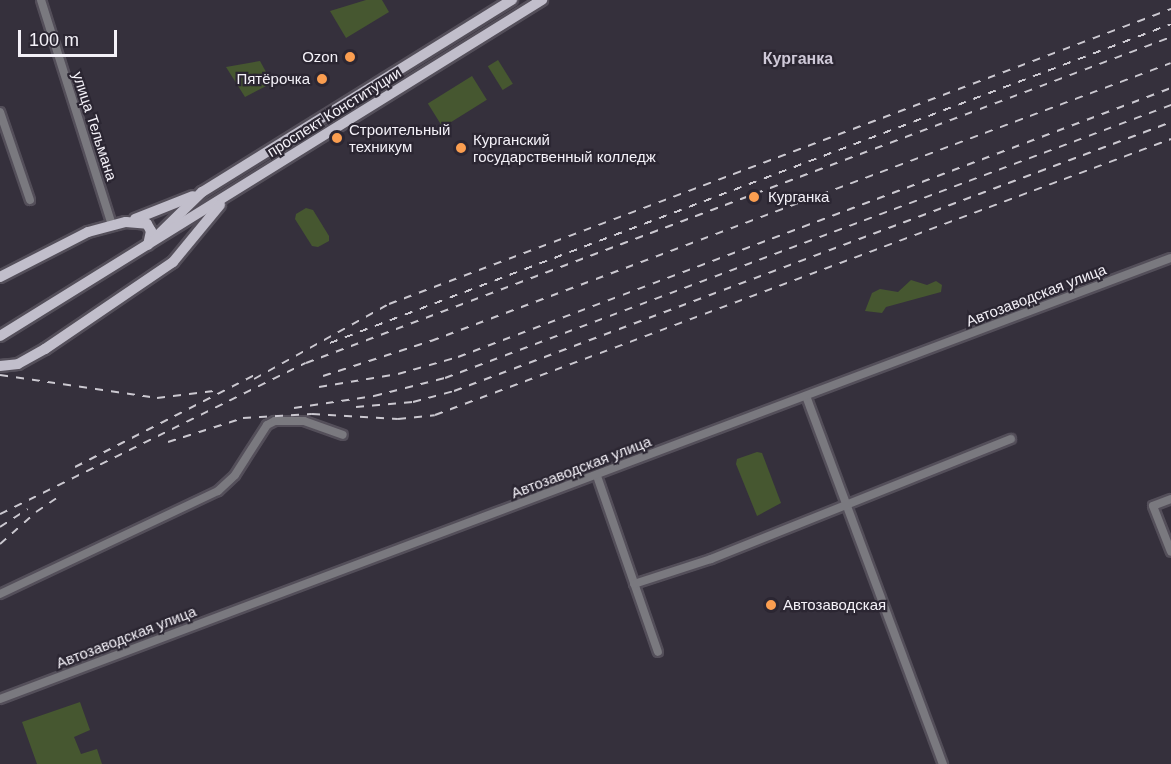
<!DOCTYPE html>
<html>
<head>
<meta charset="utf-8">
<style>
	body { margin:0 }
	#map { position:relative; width:1171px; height:764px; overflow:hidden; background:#35303c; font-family:Arial,sans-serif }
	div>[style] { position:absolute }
	.green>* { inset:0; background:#465730; transform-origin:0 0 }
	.roads { filter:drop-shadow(2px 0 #544f5a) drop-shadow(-2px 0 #544f5a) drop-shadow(0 2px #544f5a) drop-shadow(0 -2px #544f5a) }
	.minor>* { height:8px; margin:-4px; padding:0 4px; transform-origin:4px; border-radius:4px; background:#7a797f }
	.major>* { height:10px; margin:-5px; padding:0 5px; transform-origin:5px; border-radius:5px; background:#c1becb }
	.rail>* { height:2px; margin-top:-1px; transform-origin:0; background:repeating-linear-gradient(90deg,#cbc8d0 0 8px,transparent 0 16px) }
	.dots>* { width:16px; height:16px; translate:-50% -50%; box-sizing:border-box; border:3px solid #2b2632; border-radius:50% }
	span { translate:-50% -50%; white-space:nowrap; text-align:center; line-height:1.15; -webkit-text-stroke:4.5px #2b2632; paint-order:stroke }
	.poi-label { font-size:15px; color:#f4f1f8 }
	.right { translate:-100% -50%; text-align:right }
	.left { translate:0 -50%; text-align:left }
	.street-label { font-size:15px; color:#f4f1f8 }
	.neighbourhood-label { font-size:16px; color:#cfc9d8; font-weight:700 }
	.scale { position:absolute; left:18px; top:30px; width:99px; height:27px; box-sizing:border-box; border:3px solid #f4f1f8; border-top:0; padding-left:8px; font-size:18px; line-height:21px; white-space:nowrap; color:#f4f1f8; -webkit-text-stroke:4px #2b2632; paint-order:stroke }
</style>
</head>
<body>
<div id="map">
	<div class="green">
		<div style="clip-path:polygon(366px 0,382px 0,389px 12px,346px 38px,330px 11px)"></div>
		<div style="left:498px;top:60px;width:28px;height:12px;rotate:58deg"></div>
		<div style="clip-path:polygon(260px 61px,272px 83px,245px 97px,226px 67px)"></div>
		<div style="left:472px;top:76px;width:28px;height:52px;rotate:58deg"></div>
		<div style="clip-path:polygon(306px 208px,313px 210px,329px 236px,329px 241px,318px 247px,312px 246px,295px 219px,296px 214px)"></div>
		<div style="clip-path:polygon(911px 280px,927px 285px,936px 281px,942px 285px,941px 292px,886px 307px,882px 313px,865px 311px,872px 293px,880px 289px,898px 292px)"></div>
		<div style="clip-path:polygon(757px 452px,762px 453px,781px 503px,757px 516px,736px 464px,737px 459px)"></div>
		<div style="clip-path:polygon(80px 702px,90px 730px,74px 737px,81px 754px,97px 749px,102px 764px,37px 764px,22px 722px)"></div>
	</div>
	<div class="roads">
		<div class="minor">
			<div style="left:41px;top:0;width:236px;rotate:72.5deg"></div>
			<div style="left:0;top:112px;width:93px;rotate:71.2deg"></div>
			<div style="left:806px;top:396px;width:393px;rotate:69.6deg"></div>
			<div style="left:597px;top:476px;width:186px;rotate:70.9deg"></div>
			<div style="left:1171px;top:499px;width:19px;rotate:159deg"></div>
			<div style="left:1153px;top:506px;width:49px;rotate:68.6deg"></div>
			<div style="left:634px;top:584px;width:81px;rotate:-18deg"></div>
			<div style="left:711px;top:559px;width:323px;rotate:-21.8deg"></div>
			<div style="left:0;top:594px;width:241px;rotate:-25.3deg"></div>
			<div style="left:218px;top:491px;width:23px;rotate:-43deg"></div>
			<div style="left:235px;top:475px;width:59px;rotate:-57.4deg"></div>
			<div style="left:267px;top:425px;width:9px;rotate:-27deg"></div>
			<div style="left:275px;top:421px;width:29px"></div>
			<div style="left:304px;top:421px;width:41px;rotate:19.7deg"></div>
			<div style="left:0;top:699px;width:1251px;rotate:-20.64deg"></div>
		</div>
		<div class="major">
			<div style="left:135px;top:219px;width:62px;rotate:-21.6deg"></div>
			<div style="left:158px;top:235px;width:62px;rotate:-44.3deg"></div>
			<div style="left:202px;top:192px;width:365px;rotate:-31.8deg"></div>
			<div style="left:0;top:277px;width:99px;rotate:-27.1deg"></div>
			<div style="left:88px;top:232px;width:39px;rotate:-15deg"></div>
			<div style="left:126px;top:222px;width:21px;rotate:5deg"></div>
			<div style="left:147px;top:224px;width:8px;rotate:60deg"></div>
			<div style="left:151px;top:231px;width:14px;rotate:102deg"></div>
			<div style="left:0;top:336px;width:638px;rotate:-31.8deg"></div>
			<div style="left:0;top:366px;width:18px;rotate:-6deg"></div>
			<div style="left:18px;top:364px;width:31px;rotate:-29deg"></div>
			<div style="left:45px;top:349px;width:155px;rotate:-34.2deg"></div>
			<div style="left:173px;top:262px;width:74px;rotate:-50.5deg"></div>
		</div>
	</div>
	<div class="rail">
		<div style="left:330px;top:343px;width:899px;rotate:-20.77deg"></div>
		<div style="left:0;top:375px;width:159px;rotate:8.3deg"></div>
		<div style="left:157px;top:398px;width:57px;rotate:-7deg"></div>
		<div style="left:323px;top:376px;width:114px;rotate:-18deg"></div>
		<div style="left:431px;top:341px;width:790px;rotate:-20.59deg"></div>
		<div style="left:254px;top:379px;width:154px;rotate:-29.1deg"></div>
		<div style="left:389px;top:304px;width:836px;rotate:-20.67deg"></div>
		<div style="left:319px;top:387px;width:80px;rotate:-9.3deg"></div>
		<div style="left:398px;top:374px;width:62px;rotate:-15.8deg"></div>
		<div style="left:458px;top:357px;width:762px;rotate:-20.67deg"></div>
		<div style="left:356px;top:407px;width:57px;rotate:-5deg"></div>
		<div style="left:413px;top:402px;width:42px;rotate:-15deg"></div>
		<div style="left:454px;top:391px;width:766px;rotate:-20.56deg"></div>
		<div style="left:294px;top:408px;width:81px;rotate:-8.5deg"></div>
		<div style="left:374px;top:396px;width:73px;rotate:-14.2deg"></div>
		<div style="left:445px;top:378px;width:776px;rotate:-20.61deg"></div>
		<div style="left:168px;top:442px;width:79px;rotate:-17.7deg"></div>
		<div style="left:243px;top:418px;width:69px;rotate:-3.3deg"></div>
		<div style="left:312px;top:414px;width:86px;rotate:3.3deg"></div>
		<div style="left:398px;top:419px;width:37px;rotate:-6deg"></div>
		<div style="left:435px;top:415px;width:786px;rotate:-20.56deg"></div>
		<div style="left:75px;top:467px;width:207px;rotate:-27.1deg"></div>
		<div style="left:0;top:514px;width:341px;rotate:-26.3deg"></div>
		<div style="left:306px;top:363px;width:924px;rotate:-20.65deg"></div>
		<div style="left:0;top:527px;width:33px;rotate:-33deg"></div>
		<div style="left:0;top:544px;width:48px;rotate:-41.6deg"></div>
		<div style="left:36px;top:512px;width:29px;rotate:-34deg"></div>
	</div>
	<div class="dots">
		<div style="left:350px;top:57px;background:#fb9e50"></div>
		<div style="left:322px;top:79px;background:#fb9e50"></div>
		<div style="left:337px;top:138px;background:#fb9e50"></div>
		<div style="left:461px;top:148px;background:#fb9e50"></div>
		<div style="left:754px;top:197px;background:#fb9e50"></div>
		<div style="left:771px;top:605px;background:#fb9e50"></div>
	</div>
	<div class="poi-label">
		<span class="right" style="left:338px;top:57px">Ozon</span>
		<span class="right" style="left:310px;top:79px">Пятёрочка</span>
		<span class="left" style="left:349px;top:138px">Строительный<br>техникум</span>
		<span class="left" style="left:473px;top:148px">Курганский<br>государственный колледж</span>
		<span class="left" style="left:768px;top:197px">Курганка</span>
		<span class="left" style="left:783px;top:605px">Автозаводская</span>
	</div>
	<div class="street-label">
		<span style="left:334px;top:112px;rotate:-32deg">проспект Конституции</span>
		<span style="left:95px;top:126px;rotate:72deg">улица Тельмана</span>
		<span style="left:1036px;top:295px;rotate:-21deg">Автозаводская улица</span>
		<span style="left:581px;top:467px;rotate:-21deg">Автозаводская улица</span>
		<span style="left:126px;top:637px;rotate:-21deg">Автозаводская улица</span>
	</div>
	<div class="neighbourhood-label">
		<span style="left:798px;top:59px">Курганка</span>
	</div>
	<div class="scale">100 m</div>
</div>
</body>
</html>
